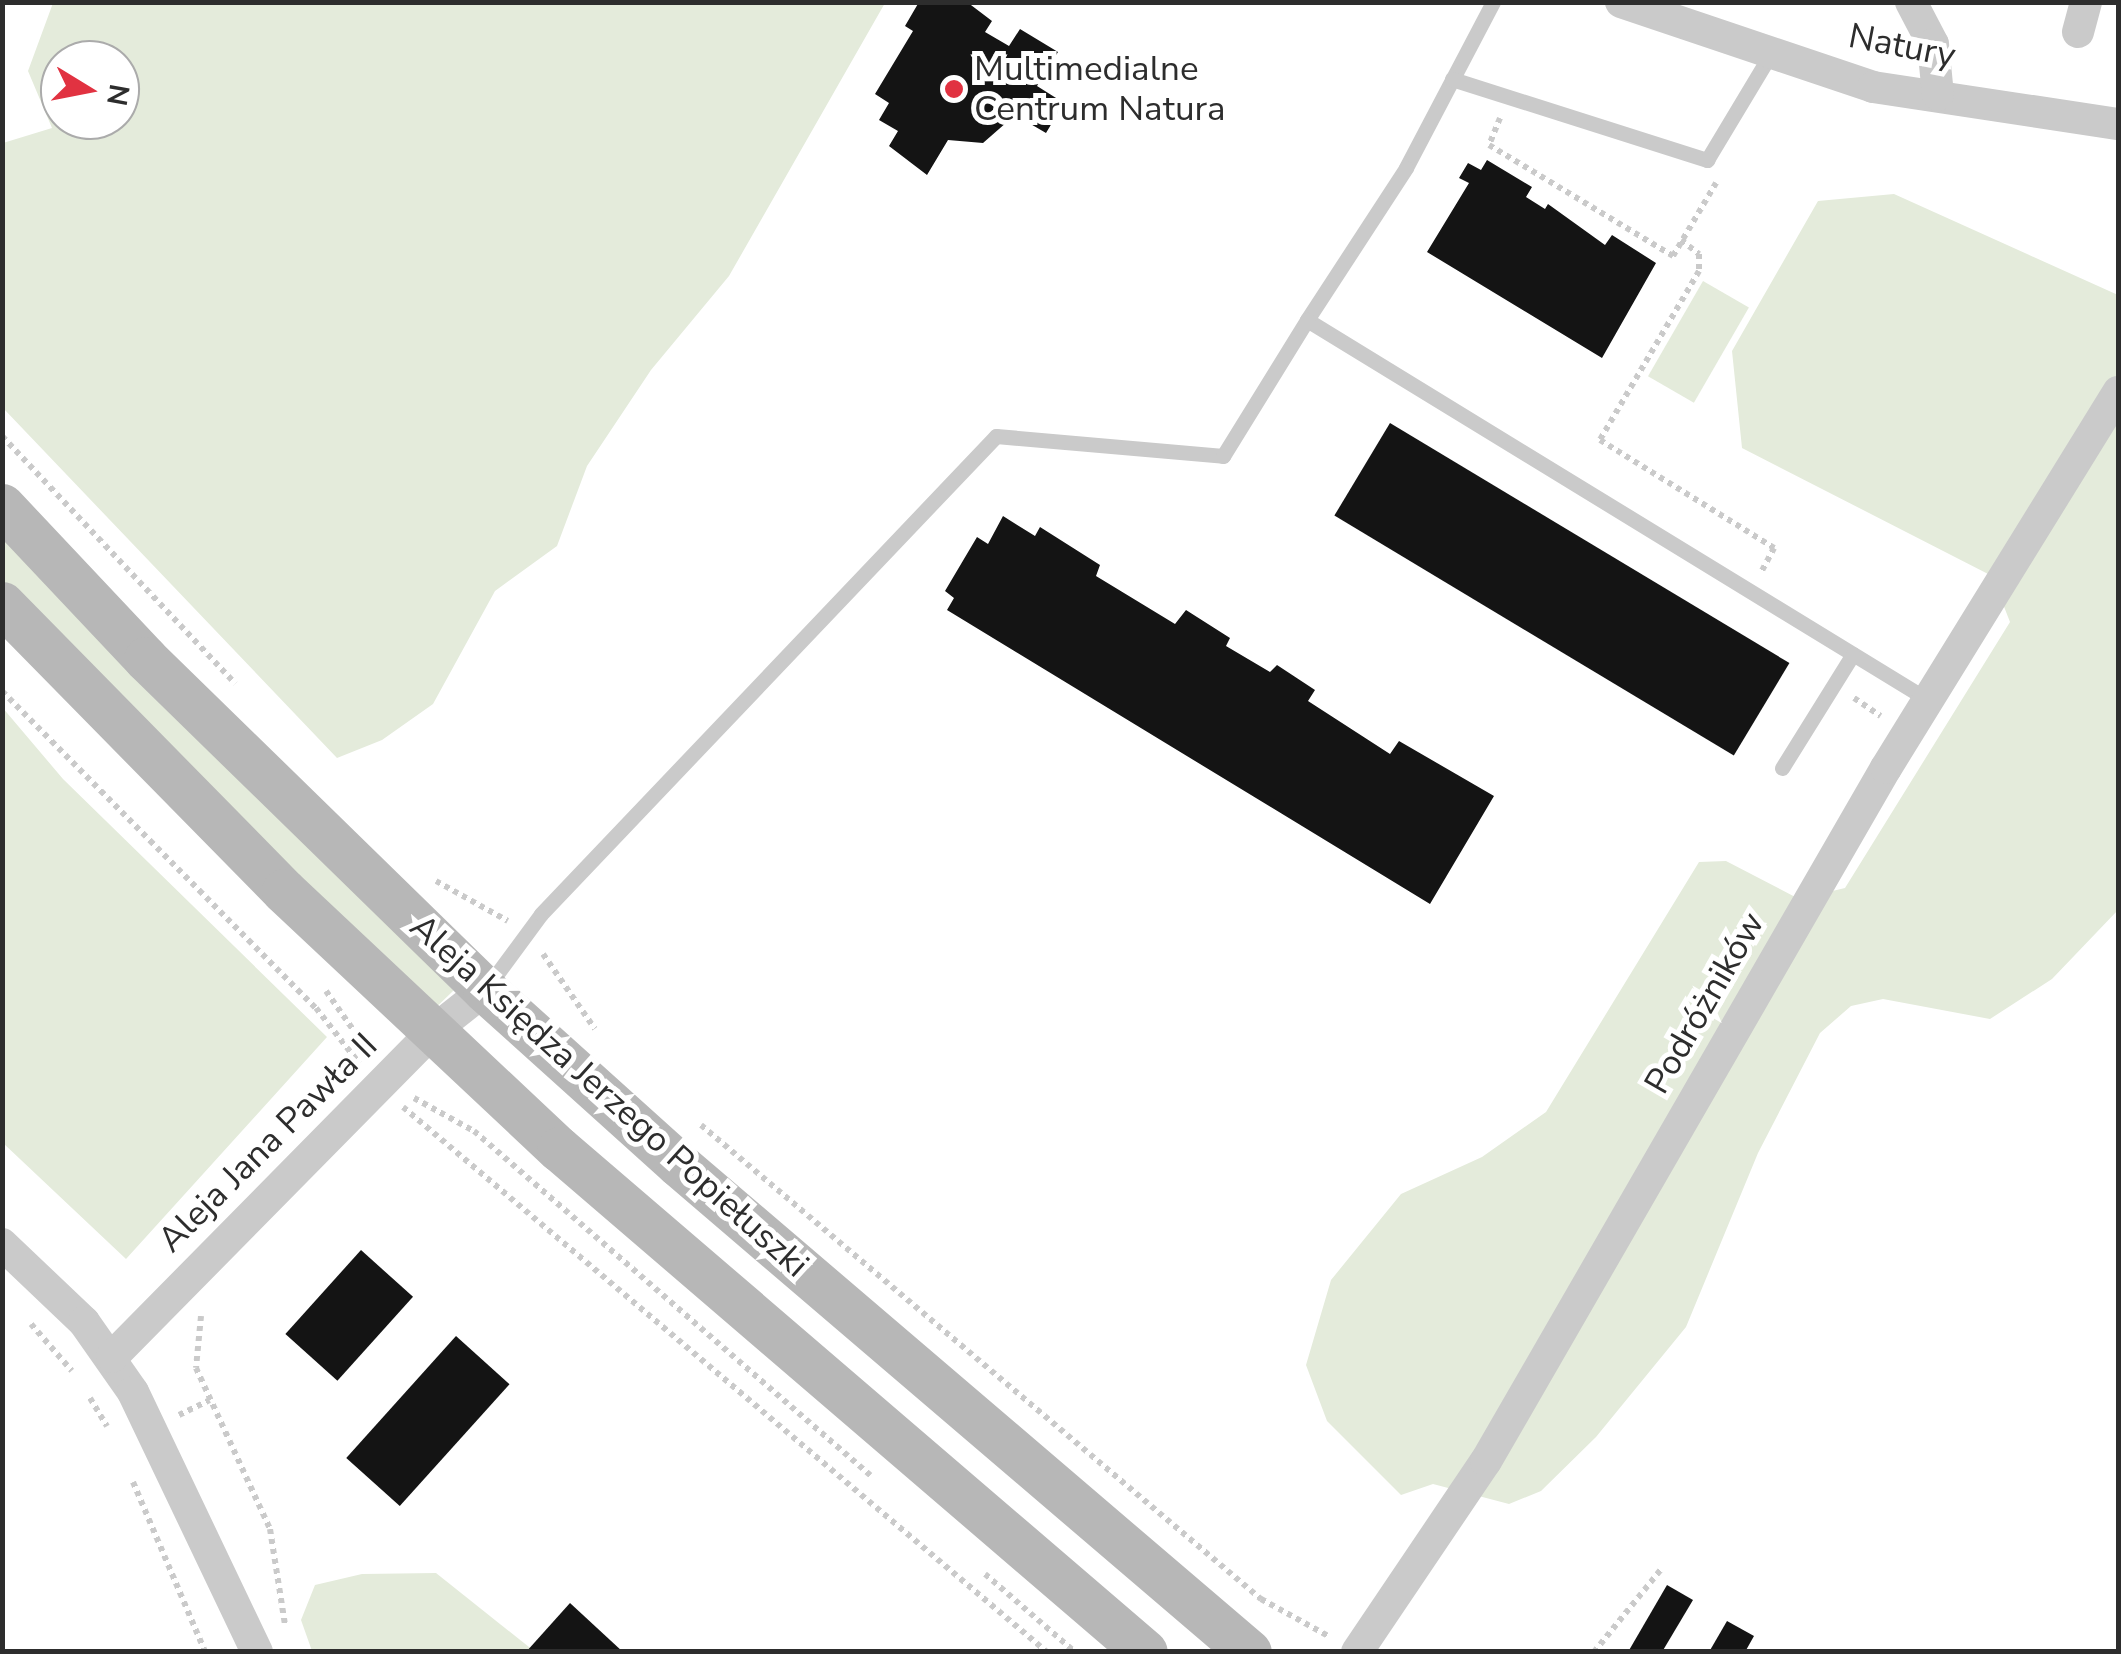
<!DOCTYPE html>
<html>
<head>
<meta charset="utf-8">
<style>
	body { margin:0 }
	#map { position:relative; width:2121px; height:1654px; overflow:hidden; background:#fff; font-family:"Nunito Sans",sans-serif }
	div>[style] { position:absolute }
	.green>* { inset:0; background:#e4ebdb; transform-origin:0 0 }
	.building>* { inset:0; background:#141414; transform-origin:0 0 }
	.path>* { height:6px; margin-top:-3px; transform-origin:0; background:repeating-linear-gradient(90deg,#cacaca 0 5px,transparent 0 10px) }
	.lane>* { height:15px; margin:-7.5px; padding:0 7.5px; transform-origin:7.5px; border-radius:7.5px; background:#cacaca }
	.street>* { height:32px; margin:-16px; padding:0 16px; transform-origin:16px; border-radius:16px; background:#cacaca }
	.secondary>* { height:45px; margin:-22.5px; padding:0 22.5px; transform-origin:22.5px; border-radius:22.5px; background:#b7b7b7 }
	.dots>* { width:28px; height:28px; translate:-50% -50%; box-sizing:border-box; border:5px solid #fff; border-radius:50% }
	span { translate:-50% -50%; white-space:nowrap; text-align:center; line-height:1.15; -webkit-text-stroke:10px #fff; paint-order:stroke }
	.street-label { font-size:35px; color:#2d2d2d }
	.poi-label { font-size:35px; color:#2d2d2d }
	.left { translate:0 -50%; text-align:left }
	.frame { position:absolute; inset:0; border:5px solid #2d2d2d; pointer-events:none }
	.north { position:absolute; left:40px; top:40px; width:100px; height:100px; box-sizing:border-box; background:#fff; border:2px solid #ababab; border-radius:50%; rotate:100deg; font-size:28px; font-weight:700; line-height:40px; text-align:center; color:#2d2d2d }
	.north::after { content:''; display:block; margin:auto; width:35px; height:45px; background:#e13241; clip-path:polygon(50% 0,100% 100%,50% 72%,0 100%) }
</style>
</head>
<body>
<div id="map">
	<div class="green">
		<div style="clip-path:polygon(evenodd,53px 3px,53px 2px,885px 3px,729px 276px,651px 370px,587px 466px,557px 546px,495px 591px,433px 704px,382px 740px,337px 758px,3px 408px,3px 143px,52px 128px,28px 71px,53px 3px,120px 60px,120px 120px,60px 120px,60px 60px,120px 60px)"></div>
		<div style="clip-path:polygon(1894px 194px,2118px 295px,2118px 910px,2052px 979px,1990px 1019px,1883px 999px,1851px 1006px,1820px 1033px,1758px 1153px,1686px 1327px,1596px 1437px,1541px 1491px,1509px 1504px,1433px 1484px,1401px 1495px,1327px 1421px,1306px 1365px,1331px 1280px,1401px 1194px,1482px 1157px,1546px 1112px,1699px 862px,1726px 861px,1799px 899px,1845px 888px,2010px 622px,1992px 576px,1742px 448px,1732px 351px,1818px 201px)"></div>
		<div style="left:1703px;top:281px;width:53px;height:110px;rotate:30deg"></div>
		<div style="left:2px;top:523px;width:650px;height:41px;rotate:46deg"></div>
		<div style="clip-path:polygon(2px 707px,63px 779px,327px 1037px,126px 1259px,3px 1143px)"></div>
		<div style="clip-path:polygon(436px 1573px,534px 1651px,312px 1651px,301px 1620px,315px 1585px,362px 1574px)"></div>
	</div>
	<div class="building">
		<div style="clip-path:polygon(919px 2px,967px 2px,992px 21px,985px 32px,1009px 46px,1020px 29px,1058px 52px,1037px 86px,1064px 103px,1046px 133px,1015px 115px,983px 143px,948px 140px,927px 175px,889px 146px,898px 131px,879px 120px,889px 103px,875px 94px,913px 31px,905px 26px)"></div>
		<div style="clip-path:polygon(1487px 160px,1532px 187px,1526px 197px,1545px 209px,1548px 204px,1605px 245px,1612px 235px,1656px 263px,1602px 358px,1427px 252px,1469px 183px,1459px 178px,1468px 163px,1481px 170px)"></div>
		<div style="left:1390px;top:423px;width:466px;height:108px;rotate:31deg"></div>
		<div style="clip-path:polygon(1003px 516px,1035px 536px,1040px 527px,1100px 565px,1096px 576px,1175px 624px,1186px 610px,1230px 638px,1226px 646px,1270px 672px,1277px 665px,1315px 690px,1308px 701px,1390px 754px,1399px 741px,1494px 796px,1430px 904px,947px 610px,954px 598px,945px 591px,977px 537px,988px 544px)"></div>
		<div style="left:361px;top:1250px;width:70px;height:113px;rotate:42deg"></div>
		<div style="left:456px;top:1336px;width:72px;height:164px;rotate:42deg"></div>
		<div style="clip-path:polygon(1667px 1585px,1693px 1600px,1662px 1652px,1628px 1652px)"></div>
		<div style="clip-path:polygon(570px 1603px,623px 1652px,526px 1652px)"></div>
		<div style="clip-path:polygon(1727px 1621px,1754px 1636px,1745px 1652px,1709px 1652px)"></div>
	</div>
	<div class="path">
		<div style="left:1500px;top:118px;width:29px;rotate:112deg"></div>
		<div style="left:1489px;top:145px;width:215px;rotate:31.1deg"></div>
		<div style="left:1673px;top:256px;width:85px;rotate:-59.5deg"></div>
		<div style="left:1681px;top:240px;width:23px;rotate:38deg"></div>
		<div style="left:1699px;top:254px;width:17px;rotate:90deg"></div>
		<div style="left:1699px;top:271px;width:196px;rotate:120.4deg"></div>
		<div style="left:1600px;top:440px;width:205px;rotate:31.8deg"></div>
		<div style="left:1774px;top:548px;width:27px;rotate:118deg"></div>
		<div style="left:2px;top:436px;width:340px;rotate:46.7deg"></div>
		<div style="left:2px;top:691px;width:446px;rotate:45.3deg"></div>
		<div style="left:316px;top:1008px;width:70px;rotate:52deg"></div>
		<div style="left:1854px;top:698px;width:32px;rotate:34deg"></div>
		<div style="left:436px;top:881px;width:82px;rotate:29.1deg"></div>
		<div style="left:543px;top:954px;width:91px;rotate:55.3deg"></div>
		<div style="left:326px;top:991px;width:73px;rotate:55deg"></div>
		<div style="left:414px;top:1098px;width:68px;rotate:28.8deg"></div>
		<div style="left:474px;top:1131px;width:525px;rotate:40.98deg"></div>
		<div style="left:403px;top:1107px;width:844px;rotate:40.24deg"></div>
		<div style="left:701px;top:1125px;width:734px;rotate:40.25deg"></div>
		<div style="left:1261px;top:1599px;width:79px;rotate:28.8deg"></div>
		<div style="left:201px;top:1316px;width:52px;rotate:95.5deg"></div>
		<div style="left:196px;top:1368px;width:177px;rotate:65.3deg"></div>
		<div style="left:270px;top:1529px;width:97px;rotate:81.1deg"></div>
		<div style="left:31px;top:1324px;width:62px;rotate:48.9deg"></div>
		<div style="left:90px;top:1398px;width:33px;rotate:59deg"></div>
		<div style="left:179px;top:1415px;width:34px;rotate:-26deg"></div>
		<div style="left:133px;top:1482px;width:185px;rotate:67deg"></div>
		<div style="left:985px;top:1574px;width:119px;rotate:40.9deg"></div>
		<div style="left:1594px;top:1652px;width:108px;rotate:-51deg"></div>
	</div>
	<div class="lane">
		<div style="left:1493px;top:2px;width:187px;rotate:117.7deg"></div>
		<div style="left:1406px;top:168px;width:181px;rotate:123.1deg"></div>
		<div style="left:1307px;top:320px;width:728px;rotate:31.46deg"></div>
		<div style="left:1452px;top:79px;width:268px;rotate:17.6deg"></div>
		<div style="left:1707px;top:160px;width:122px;rotate:-59deg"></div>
		<div style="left:1782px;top:768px;width:134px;rotate:-58.1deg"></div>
		<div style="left:488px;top:986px;width:89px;rotate:-53.6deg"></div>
		<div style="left:541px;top:914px;width:660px;rotate:-46.41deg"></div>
		<div style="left:996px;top:436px;width:228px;rotate:5deg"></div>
		<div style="left:1223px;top:456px;width:160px;rotate:-58.3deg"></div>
	</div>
	<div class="street">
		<div style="left:1621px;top:2px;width:266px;rotate:18.6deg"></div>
		<div style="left:1873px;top:87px;width:248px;rotate:8.6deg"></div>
		<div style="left:1911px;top:2px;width:47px;rotate:62.4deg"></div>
		<div style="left:1933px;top:44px;width:51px;rotate:84.4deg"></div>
		<div style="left:2078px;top:32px;width:31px;rotate:-75deg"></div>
		<div style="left:2px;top:1244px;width:113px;rotate:43.6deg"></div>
		<div style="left:84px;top:1322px;width:85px;rotate:55deg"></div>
		<div style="left:133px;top:1392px;width:288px;rotate:64.5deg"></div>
		<div style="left:112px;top:1357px;width:456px;rotate:-45.4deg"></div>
		<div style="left:432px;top:1032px;width:68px;rotate:-38.4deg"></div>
		<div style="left:1357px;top:1652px;width:230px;rotate:-56deg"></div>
		<div style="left:1486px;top:1461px;width:800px;rotate:-60.01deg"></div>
		<div style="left:1886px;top:768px;width:442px;rotate:-58.3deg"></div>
	</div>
	<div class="secondary">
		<div style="left:2px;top:506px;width:210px;rotate:46.7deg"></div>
		<div style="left:146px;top:659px;width:474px;rotate:44.3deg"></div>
		<div style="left:485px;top:990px;width:260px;rotate:42deg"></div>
		<div style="left:678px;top:1164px;width:751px;rotate:40.52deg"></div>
		<div style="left:2px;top:604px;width:402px;rotate:45.5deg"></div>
		<div style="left:284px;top:891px;width:377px;rotate:43.2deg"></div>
		<div style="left:559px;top:1149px;width:772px;rotate:40.64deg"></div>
	</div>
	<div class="dots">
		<div style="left:954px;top:89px;background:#e13241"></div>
	</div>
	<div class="street-label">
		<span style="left:1902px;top:46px;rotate:11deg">Natury</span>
		<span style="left:1705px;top:1003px;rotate:-60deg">Podróżników</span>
		<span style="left:609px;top:1096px;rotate:42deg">Aleja Księdza Jerzego Popiełuszki</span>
		<span style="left:268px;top:1143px;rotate:-45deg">Aleja Jana Pawła II</span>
	</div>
	<div class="poi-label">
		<span class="left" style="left:974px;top:89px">Multimedialne<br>Centrum Natura</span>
	</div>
	<div class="frame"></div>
	<div class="north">N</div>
</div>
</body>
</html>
